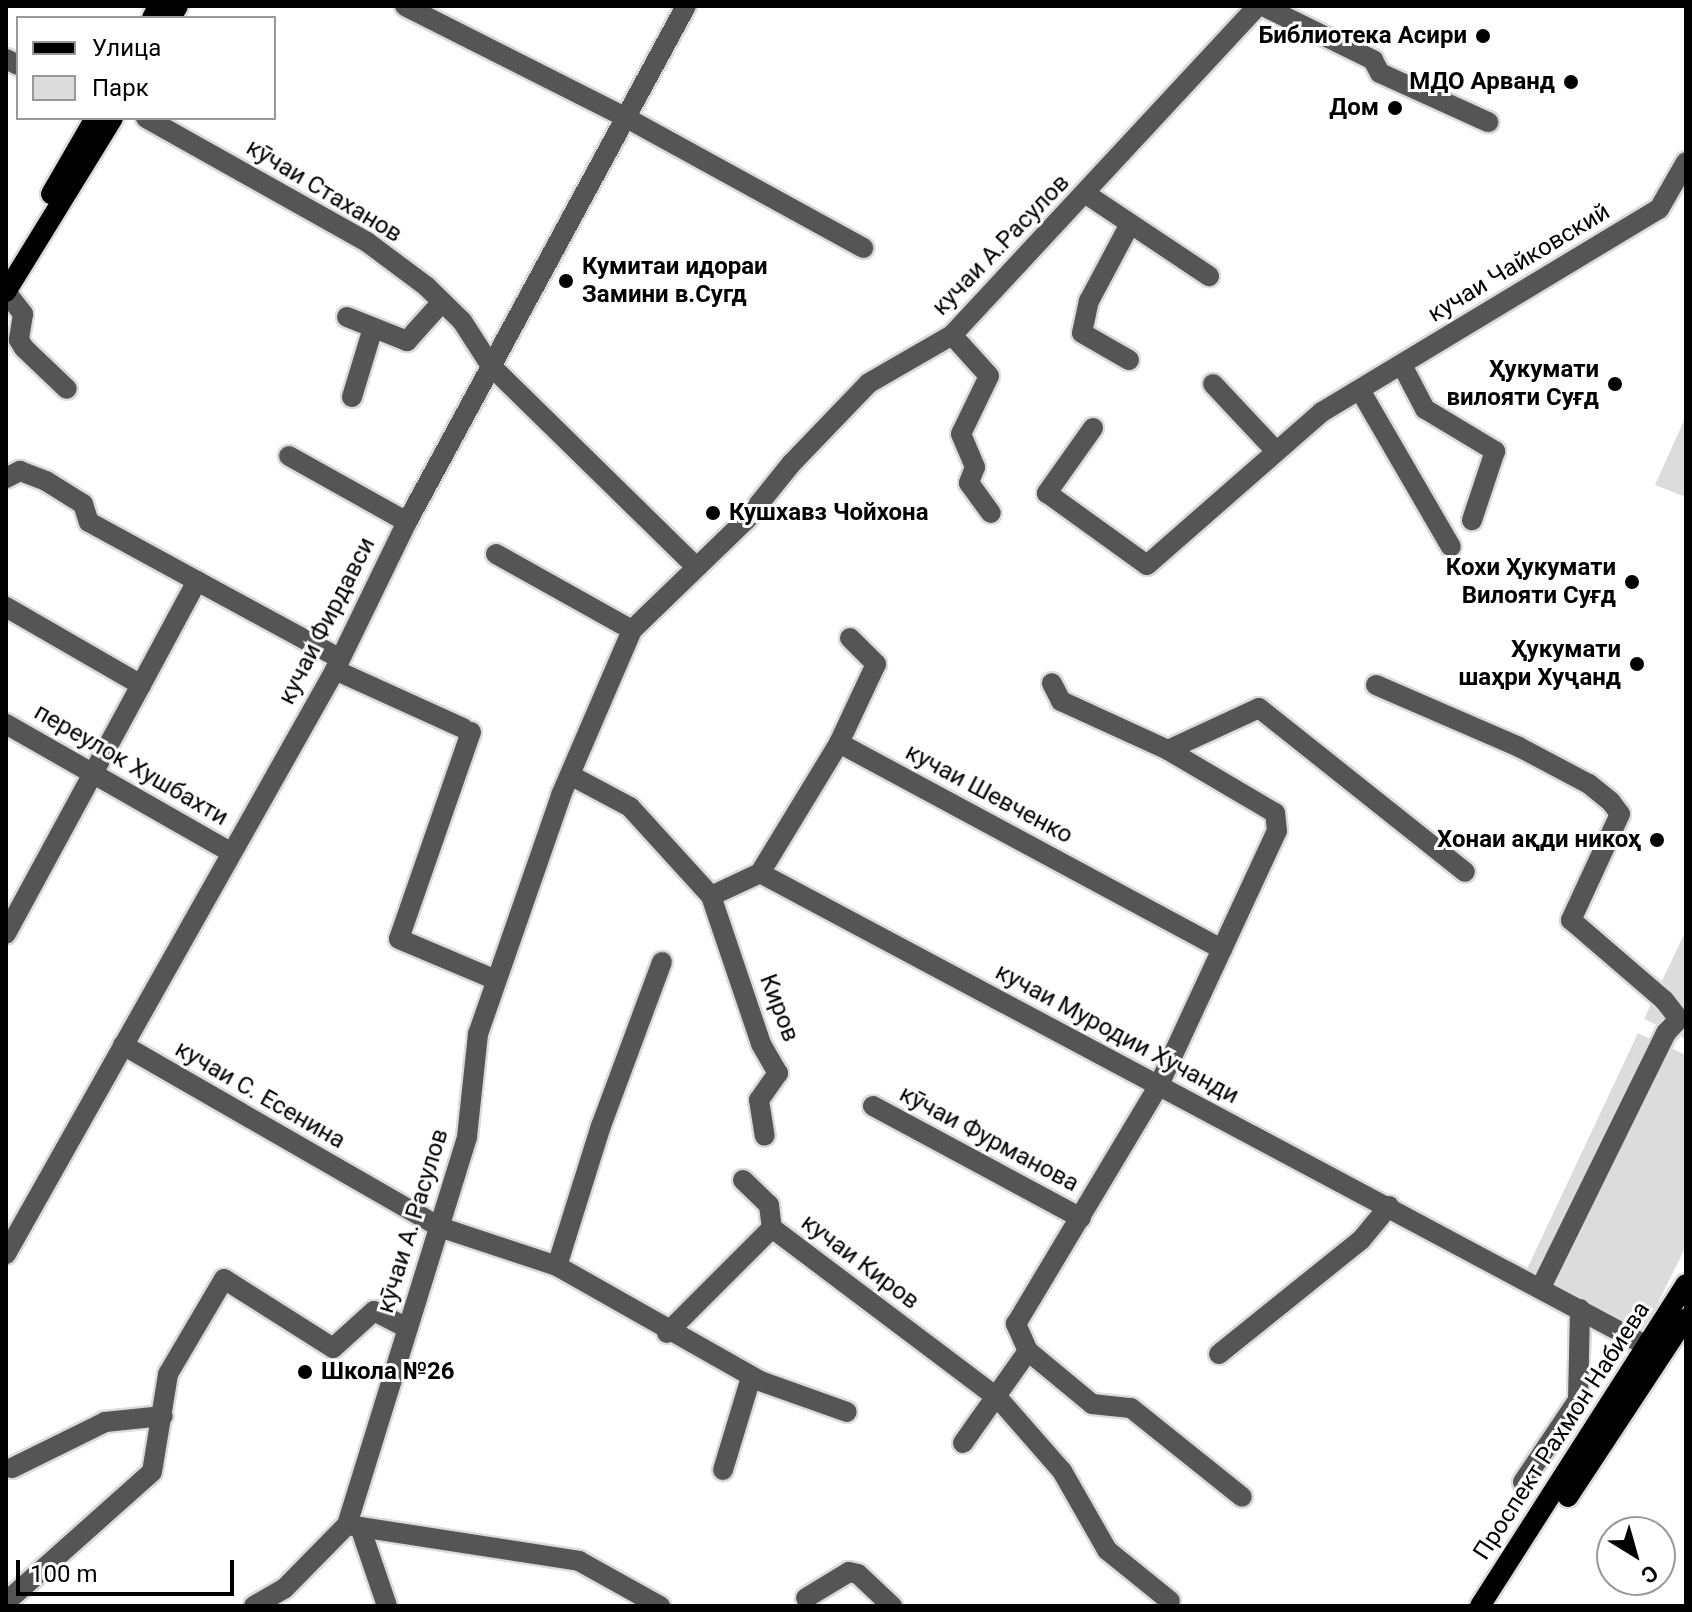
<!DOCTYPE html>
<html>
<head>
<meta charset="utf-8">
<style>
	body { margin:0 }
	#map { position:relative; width:1692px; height:1612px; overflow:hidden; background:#fff; font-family:Roboto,sans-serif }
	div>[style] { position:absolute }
	.green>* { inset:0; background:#dcdcdc }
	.roads { filter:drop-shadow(2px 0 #dbdbdb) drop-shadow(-2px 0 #dbdbdb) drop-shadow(0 2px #dbdbdb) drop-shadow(0 -2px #dbdbdb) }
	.minor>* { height:20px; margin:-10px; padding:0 10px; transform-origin:10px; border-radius:10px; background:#555 }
	.major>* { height:20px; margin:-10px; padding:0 10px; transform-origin:10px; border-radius:10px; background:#000 }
	.dots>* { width:22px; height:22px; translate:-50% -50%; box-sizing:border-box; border:4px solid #fff; border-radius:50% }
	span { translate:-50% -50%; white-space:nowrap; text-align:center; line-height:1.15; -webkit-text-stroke:6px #fff; paint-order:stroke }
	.poi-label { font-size:24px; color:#000; font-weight:700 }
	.right { translate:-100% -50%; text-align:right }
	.left { translate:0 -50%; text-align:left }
	.street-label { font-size:24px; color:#000 }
	.frame { position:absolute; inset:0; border:8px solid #000; pointer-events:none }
	.legend { position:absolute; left:16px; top:16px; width:260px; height:104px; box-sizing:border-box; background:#fff; border:2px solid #999; margin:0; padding:10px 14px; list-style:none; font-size:24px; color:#000 }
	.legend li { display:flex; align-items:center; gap:16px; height:40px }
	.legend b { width:40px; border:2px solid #999 }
	.north { position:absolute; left:1596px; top:1516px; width:80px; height:80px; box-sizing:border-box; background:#fff; border:2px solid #999; border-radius:50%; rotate:143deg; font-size:22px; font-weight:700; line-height:32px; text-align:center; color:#000 }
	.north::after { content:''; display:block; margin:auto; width:28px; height:36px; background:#000; clip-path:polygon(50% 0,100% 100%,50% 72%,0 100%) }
	.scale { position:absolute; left:16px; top:1560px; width:218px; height:36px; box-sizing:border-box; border:4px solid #000; border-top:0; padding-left:10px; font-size:24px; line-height:28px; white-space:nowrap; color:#000; -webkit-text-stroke:6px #fff; paint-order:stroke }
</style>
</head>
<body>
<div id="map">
	<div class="green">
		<div style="clip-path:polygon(1686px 416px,1686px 497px,1655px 485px)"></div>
		<div style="clip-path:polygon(1686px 930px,1686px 1039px,1644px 1019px)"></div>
		<div style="clip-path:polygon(1638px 1033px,1686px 1055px,1686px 1246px,1644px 1331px,1526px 1271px)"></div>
	</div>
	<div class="roads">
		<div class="minor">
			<div style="left:405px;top:6px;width:246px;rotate:26.8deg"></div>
			<div style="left:625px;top:117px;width:272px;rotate:28.8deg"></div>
			<div style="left:1263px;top:6px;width:123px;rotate:26.1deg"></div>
			<div style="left:1373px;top:60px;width:15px;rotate:62deg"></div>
			<div style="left:1380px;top:73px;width:119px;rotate:24.4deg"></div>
			<div style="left:6px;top:59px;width:13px;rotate:27deg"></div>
			<div style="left:146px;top:118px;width:253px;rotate:29.3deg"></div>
			<div style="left:367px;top:242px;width:74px;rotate:36.7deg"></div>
			<div style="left:426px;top:286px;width:50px;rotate:44.2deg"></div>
			<div style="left:462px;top:321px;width:54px;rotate:57.2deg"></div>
			<div style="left:491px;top:366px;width:287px;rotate:44.4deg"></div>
			<div style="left:1086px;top:194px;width:148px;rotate:33.7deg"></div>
			<div style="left:6px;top:292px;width:28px;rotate:52deg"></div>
			<div style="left:23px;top:314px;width:26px;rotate:99deg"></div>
			<div style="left:19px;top:340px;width:9px;rotate:58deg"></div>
			<div style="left:24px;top:348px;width:59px;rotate:43.6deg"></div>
			<div style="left:347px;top:317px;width:65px;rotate:21.8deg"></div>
			<div style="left:407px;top:341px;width:52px;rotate:-48.1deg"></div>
			<div style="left:952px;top:335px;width:55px;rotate:47.9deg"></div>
			<div style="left:989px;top:376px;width:64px;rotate:115.8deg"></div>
			<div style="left:961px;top:434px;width:36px;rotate:67deg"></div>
			<div style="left:975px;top:467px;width:17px;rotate:111deg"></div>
			<div style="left:969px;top:483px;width:37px;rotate:54deg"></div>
			<div style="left:1129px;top:360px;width:54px;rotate:-150.1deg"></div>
			<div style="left:1082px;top:333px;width:33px;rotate:-78deg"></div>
			<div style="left:1089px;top:301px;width:87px;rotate:-62deg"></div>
			<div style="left:1402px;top:365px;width:50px;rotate:62.4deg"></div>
			<div style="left:1425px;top:409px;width:82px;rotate:31deg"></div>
			<div style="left:1495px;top:451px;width:73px;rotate:108.4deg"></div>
			<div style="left:1213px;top:384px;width:92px;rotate:46.8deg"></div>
			<div style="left:1360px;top:390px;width:181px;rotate:59.9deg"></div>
			<div style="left:352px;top:397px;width:72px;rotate:-73.1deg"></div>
			<div style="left:1093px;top:428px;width:80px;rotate:125.3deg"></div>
			<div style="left:1047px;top:493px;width:123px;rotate:35.8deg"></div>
			<div style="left:1147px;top:565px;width:232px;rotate:-41.2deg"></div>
			<div style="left:1322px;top:412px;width:393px;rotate:-31.1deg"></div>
			<div style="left:1659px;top:209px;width:54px;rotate:-60.1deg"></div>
			<div style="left:289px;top:456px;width:135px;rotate:29.2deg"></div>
			<div style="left:6px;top:478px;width:16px;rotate:-27deg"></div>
			<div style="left:20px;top:471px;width:28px;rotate:21deg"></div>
			<div style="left:46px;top:481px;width:44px;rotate:31.9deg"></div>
			<div style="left:83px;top:504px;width:19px;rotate:72deg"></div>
			<div style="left:89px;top:522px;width:123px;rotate:28.6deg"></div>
			<div style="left:496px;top:554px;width:156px;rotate:29.2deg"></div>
			<div style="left:6px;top:607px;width:156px;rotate:30deg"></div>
			<div style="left:141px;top:685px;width:283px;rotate:118.5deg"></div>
			<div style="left:850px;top:638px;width:37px;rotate:45deg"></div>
			<div style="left:876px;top:664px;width:87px;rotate:115.1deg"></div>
			<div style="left:839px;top:743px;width:435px;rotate:28.3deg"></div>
			<div style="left:335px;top:670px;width:141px;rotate:24.4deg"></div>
			<div style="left:141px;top:685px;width:118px;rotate:-61.7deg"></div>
			<div style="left:197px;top:581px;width:162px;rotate:28.5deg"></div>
			<div style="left:1376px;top:685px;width:156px;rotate:23.4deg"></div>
			<div style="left:1519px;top:747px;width:79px;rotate:27.9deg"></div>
			<div style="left:1589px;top:784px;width:28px;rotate:39deg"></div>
			<div style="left:1611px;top:802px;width:15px;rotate:53deg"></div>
			<div style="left:1620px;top:814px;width:117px;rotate:114.8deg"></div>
			<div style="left:1571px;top:920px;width:123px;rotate:40.7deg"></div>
			<div style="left:1664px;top:1000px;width:24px;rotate:52deg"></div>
			<div style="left:1679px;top:1019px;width:19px;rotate:133deg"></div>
			<div style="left:1666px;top:1033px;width:285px;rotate:116.2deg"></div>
			<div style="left:6px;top:724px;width:257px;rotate:29.7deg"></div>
			<div style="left:471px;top:732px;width:219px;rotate:109.2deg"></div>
			<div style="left:399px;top:939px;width:105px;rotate:22.9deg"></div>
			<div style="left:1168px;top:750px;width:100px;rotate:-24.8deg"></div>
			<div style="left:1259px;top:708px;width:263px;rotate:38.5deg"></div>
			<div style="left:570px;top:775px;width:68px;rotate:28.1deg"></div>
			<div style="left:630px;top:807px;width:120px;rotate:47.7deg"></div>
			<div style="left:711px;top:896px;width:54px;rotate:-25.1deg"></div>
			<div style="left:760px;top:873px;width:1020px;rotate:28.07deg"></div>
			<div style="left:760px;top:873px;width:152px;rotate:-58.7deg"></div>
			<div style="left:711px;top:896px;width:156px;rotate:71.3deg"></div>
			<div style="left:761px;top:1044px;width:34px;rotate:60deg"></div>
			<div style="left:778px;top:1073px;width:33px;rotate:125deg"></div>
			<div style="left:759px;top:1100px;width:36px;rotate:81deg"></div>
			<div style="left:123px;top:1045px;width:365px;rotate:29.9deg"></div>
			<div style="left:439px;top:1227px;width:124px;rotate:18.3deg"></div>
			<div style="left:557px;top:1266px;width:233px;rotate:29.5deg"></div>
			<div style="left:760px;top:1381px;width:92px;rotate:19.6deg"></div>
			<div style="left:873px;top:1106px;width:236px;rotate:28.3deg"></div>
			<div style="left:743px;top:1180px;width:36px;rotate:44deg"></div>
			<div style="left:769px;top:1205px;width:23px;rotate:83deg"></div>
			<div style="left:6px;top:1254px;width:670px;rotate:-60.6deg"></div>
			<div style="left:335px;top:670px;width:165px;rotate:-64.1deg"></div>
			<div style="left:407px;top:522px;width:587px;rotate:-61.6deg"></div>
			<div style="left:557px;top:1266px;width:147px;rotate:-72.6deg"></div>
			<div style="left:601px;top:1126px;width:175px;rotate:-69.6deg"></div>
			<div style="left:667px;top:1333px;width:148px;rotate:-45deg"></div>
			<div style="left:772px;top:1228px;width:283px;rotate:37deg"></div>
			<div style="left:998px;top:1398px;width:97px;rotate:48.8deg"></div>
			<div style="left:1062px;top:1471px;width:91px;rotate:60.3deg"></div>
			<div style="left:1107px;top:1550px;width:81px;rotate:39deg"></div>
			<div style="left:1028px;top:1351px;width:30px;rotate:-114deg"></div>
			<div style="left:1016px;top:1324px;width:276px;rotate:-59.1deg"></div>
			<div style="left:1158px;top:1087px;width:282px;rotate:-65.1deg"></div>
			<div style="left:1277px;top:831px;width:18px;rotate:-96deg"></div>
			<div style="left:1275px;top:813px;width:124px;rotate:-149.5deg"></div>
			<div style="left:1168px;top:750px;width:118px;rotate:-155.4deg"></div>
			<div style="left:1061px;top:701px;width:20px;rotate:-117deg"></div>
			<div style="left:1219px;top:1354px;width:182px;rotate:-38.8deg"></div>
			<div style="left:1361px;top:1240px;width:44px;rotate:-50.5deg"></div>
			<div style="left:963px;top:1443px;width:113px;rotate:-54.8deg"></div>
			<div style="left:1028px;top:1351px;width:83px;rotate:39.6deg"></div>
			<div style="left:1092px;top:1404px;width:39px;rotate:6deg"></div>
			<div style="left:1131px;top:1408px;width:142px;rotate:38.7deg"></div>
			<div style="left:12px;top:1468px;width:104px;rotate:-26.3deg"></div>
			<div style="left:105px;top:1422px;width:58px;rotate:-5.9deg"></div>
			<div style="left:723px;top:1470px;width:97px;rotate:-73.2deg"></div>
			<div style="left:1523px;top:1482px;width:99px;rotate:-56.1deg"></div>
			<div style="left:1578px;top:1400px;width:91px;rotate:-88.7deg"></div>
			<div style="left:347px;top:1525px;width:235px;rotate:8.8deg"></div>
			<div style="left:579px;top:1561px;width:93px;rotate:29.1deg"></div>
			<div style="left:360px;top:1527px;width:83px;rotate:71.1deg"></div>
			<div style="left:806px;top:1598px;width:50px;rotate:-31.2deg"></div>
			<div style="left:849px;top:1572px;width:9px;rotate:13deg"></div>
			<div style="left:858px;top:1574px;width:47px;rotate:43.3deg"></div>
			<div style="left:6px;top:1602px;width:195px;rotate:-41.7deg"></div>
			<div style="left:152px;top:1472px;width:99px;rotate:-80.7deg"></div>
			<div style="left:168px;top:1374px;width:110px;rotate:-59.5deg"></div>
			<div style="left:224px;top:1279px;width:129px;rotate:32.3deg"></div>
			<div style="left:333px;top:1348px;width:55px;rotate:-42.1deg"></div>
			<div style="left:374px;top:1311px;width:38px;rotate:27deg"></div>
			<div style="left:254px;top:1606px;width:34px;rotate:-30deg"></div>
			<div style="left:284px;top:1589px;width:90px;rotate:-45.5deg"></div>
			<div style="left:347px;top:1525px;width:406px;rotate:-72.8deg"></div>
			<div style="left:467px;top:1137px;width:104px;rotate:-83.9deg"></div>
			<div style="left:478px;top:1034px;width:253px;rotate:-70.8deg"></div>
			<div style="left:561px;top:795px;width:180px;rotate:-66.7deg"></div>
			<div style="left:632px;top:630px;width:158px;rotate:-44deg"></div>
			<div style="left:746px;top:520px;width:72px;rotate:-51.2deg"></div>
			<div style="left:791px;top:464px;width:112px;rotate:-46.1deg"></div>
			<div style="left:869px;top:383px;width:96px;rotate:-30deg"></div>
			<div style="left:952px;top:335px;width:449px;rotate:-47.1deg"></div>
		</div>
		<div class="major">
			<div style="left:152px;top:18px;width:13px;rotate:-63deg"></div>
			<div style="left:171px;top:18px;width:14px;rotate:-60deg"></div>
			<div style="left:51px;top:194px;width:88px;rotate:-59.9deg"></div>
			<div style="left:6px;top:292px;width:204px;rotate:-58.4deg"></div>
			<div style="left:1568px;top:1497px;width:214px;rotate:-56.6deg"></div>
			<div style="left:1480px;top:1606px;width:382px;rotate:-57.4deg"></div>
		</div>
	</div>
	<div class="dots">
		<div style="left:1483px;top:36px;background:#000"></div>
		<div style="left:1571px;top:82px;background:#000"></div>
		<div style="left:1395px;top:108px;background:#000"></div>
		<div style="left:566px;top:281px;background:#000"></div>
		<div style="left:1615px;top:384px;background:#000"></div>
		<div style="left:713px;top:513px;background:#000"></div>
		<div style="left:1632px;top:582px;background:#000"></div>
		<div style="left:1637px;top:664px;background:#000"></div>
		<div style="left:1657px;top:840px;background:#000"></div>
		<div style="left:305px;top:1372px;background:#000"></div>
	</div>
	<div class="poi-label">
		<span class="right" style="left:1467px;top:36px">Библиотека Асири</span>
		<span class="right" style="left:1555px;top:82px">МДО Арванд</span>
		<span class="right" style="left:1379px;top:108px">Дом</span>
		<span class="left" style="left:582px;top:281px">Кумитаи идораи<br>Замини в.Сугд</span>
		<span class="right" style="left:1599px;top:384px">Ҳукумати<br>вилояти Суғд</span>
		<span class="left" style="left:729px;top:513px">Кушхавз Чойхона</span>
		<span class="right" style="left:1616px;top:582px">Кохи Ҳукумати<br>Вилояти Суғд</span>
		<span class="right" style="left:1621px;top:664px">Ҳукумати<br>шаҳри Хуҷанд</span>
		<span class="right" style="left:1641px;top:840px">Хонаи ақди никоҳ</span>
		<span class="left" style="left:321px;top:1372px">Школа №26</span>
	</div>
	<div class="street-label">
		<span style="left:324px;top:191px;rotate:31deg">кӯчаи Стаханов</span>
		<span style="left:1001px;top:245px;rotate:-46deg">кучаи А.Расулов</span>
		<span style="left:1519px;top:263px;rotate:-31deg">кучаи Чайковский</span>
		<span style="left:327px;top:621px;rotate:-63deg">кучаи Фирдавси</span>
		<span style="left:131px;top:765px;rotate:30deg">переулок Хушбахти</span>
		<span style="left:989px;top:794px;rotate:28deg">кучаи Шевченко</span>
		<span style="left:779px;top:1008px;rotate:69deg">Киров</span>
		<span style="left:1117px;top:1034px;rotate:28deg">кучаи Муродии Хучанди</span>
		<span style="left:260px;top:1095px;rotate:30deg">кучаи С. Есенина</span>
		<span style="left:989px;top:1139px;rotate:28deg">кӯчаи Фурманова</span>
		<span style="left:413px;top:1221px;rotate:-73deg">кӯчаи А. Расулов</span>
		<span style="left:860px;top:1262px;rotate:37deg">кучаи Киров</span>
		<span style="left:1562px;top:1431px;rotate:-57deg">Проспект Рахмон Набиева</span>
	</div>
	<div class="frame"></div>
	<ul class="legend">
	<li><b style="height:10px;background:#000"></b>Улица</li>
	<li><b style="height:22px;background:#dcdcdc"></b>Парк</li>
	</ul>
	<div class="north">С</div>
	<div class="scale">100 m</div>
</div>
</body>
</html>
